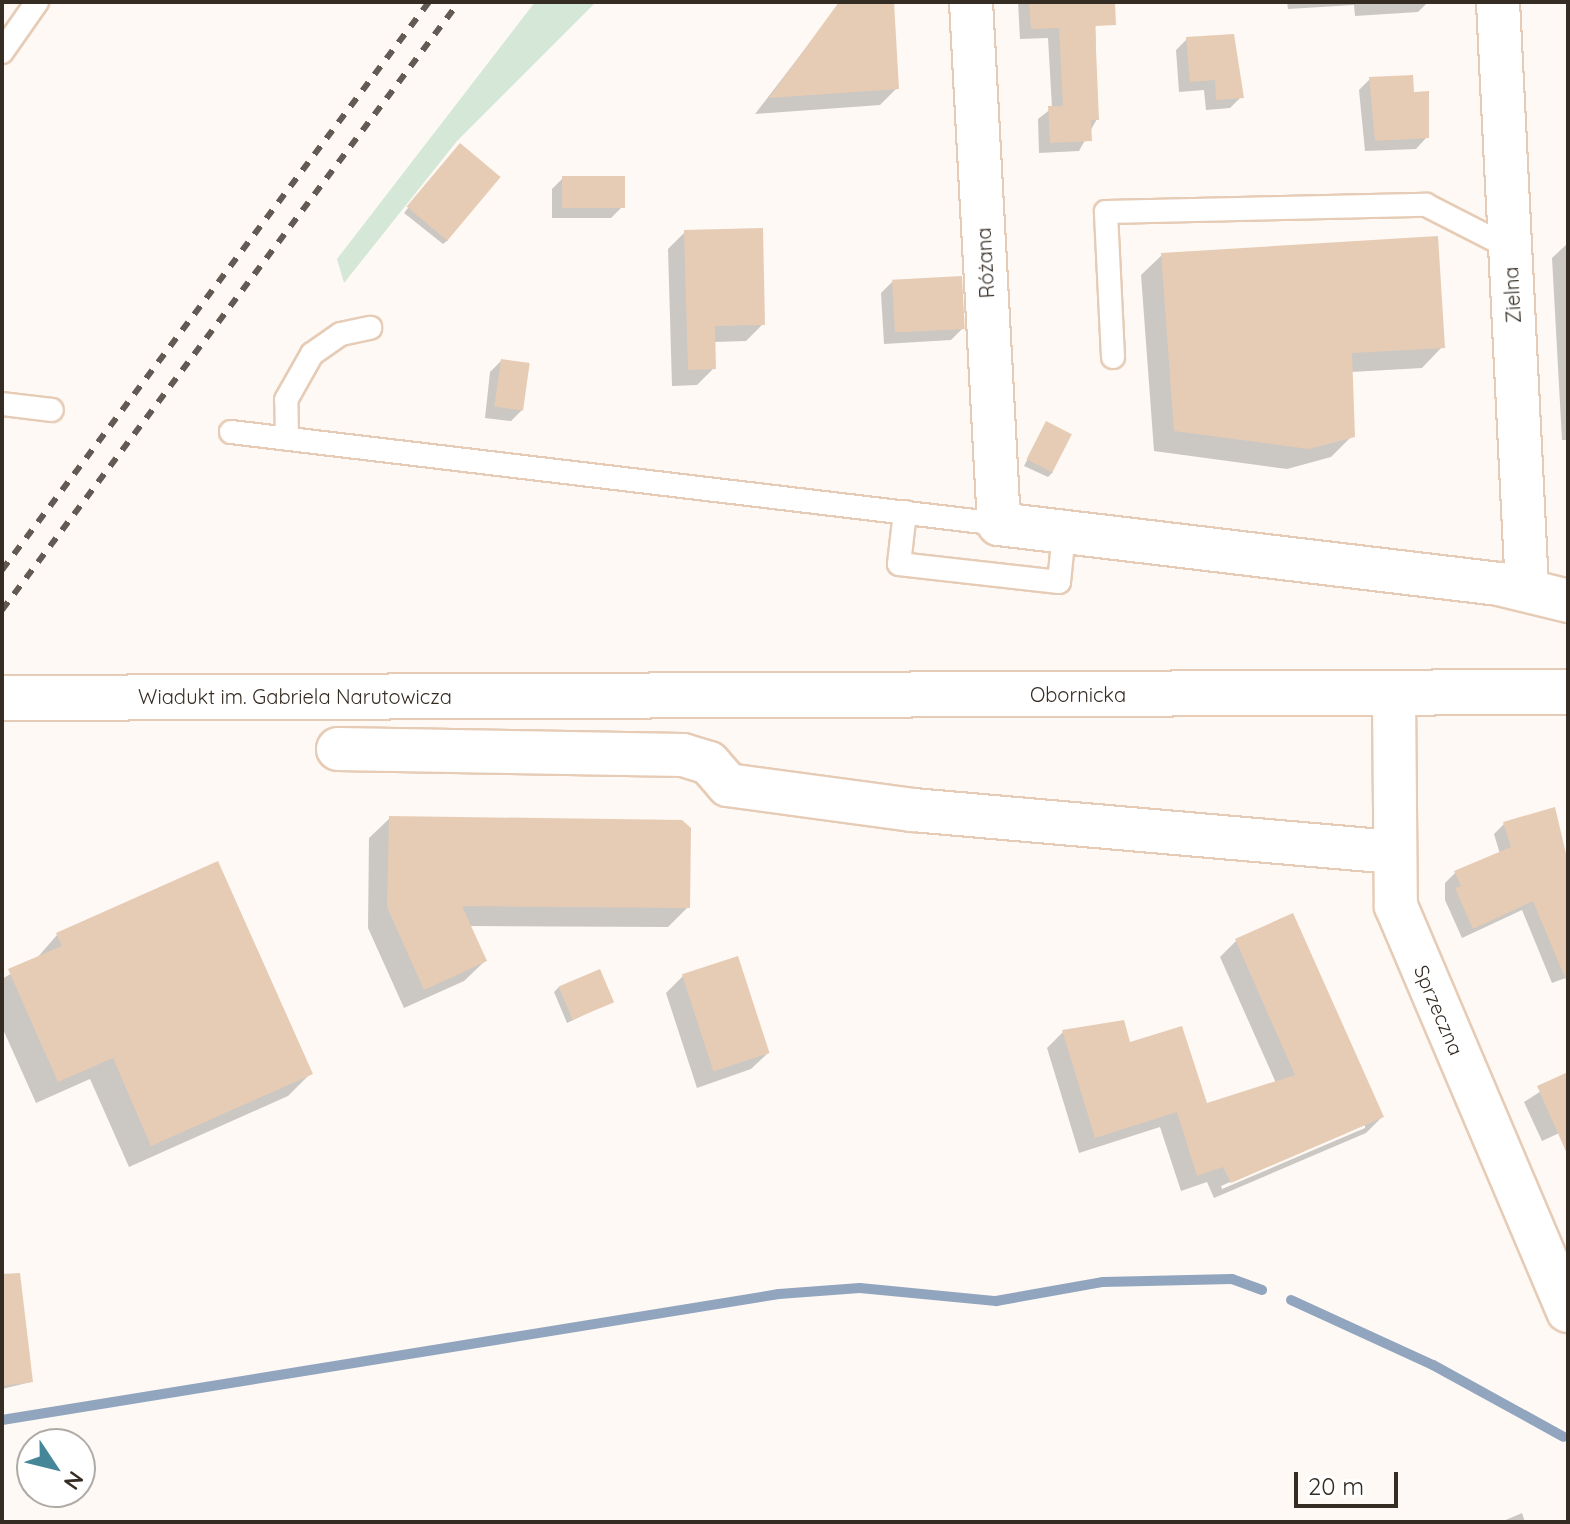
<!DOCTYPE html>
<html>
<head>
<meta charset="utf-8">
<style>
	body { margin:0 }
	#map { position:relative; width:1570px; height:1524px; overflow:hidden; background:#fef9f4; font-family:Quicksand,sans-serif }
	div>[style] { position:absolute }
	.green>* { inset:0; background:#d5e8d8 }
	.shadow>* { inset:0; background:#0003 }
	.stream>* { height:10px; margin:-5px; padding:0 5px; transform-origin:5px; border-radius:5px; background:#91a5be }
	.building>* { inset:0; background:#e7ccb5; transform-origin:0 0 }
	.roads { filter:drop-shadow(2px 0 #e6ccb6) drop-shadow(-2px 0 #e6ccb6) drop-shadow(0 2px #e6ccb6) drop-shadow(0 -2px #e6ccb6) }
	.lane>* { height:22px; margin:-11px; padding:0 11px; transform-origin:11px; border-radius:11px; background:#fff }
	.street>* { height:42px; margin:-21px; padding:0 21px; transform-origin:21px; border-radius:21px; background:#fff }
	.secondary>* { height:44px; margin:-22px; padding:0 22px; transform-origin:22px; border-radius:22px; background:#fff }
	.rail>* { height:6px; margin-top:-3px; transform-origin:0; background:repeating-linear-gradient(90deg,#635b53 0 10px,transparent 0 20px) }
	span { translate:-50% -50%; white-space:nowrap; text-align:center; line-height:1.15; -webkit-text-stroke:8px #fff; paint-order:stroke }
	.street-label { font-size:20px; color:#352c23 }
	.frame { position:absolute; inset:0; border:4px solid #352c23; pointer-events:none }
	.north { position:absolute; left:16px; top:1428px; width:80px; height:80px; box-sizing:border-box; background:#fff; border:2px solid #aeaba7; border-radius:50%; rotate:125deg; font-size:22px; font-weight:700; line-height:32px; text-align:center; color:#352c23 }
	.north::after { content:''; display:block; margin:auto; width:28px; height:36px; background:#468699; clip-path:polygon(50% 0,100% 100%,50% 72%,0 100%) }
	.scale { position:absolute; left:1294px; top:1472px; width:104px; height:36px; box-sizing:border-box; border:4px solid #352c23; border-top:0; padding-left:10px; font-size:24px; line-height:28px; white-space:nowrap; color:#352c23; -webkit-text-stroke:6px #fff; paint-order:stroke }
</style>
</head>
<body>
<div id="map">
	<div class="green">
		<div style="clip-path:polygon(535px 2px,596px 2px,457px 141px,344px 283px,337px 259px)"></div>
	</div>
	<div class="shadow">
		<div style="clip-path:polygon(841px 2px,892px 2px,897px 88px,880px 105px,755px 114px)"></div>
		<div style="clip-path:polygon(1018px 2px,1095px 2px,1097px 119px,1079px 151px,1039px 153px,1038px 119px,1052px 108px,1048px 38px,1020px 39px)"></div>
		<div style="clip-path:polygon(1287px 2px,1428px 2px,1418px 12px,1355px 16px,1354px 5px,1288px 9px)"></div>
		<div style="clip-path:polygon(1187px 39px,1241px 97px,1230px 108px,1206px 110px,1204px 90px,1179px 92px,1176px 50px)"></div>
		<div style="clip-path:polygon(1370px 79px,1412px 94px,1427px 137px,1416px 149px,1365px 151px,1359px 90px)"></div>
		<div style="clip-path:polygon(455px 150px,448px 240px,443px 244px,404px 213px)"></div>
		<div style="clip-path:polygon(563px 178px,622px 207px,611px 218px,552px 218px,552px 189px)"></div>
		<div style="clip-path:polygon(685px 232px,763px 324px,746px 341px,713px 342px,714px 368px,697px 385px,672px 386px,668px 249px)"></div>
		<div style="clip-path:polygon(1568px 243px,1568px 440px,1562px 440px,1552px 258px)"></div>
		<div style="clip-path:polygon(1162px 255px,1442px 347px,1422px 368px,1351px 372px,1352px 436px,1331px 457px,1287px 469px,1154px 451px,1141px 275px)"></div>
		<div style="clip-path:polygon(892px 282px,962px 329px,951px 340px,884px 344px,881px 293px)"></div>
		<div style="clip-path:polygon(501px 361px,522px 410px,511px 421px,485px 418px,490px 372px)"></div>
		<div style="clip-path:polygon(1046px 423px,1053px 472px,1048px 477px,1024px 466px)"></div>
		<div style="clip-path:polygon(390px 818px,688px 907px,668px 927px,469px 926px,485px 961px,464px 981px,404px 1008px,368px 928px,369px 838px)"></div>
		<div style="clip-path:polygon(1504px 824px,1568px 871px,1568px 977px,1552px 983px,1522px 910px,1462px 938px,1445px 900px,1445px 883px,1455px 873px,1500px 854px,1494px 834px)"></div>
		<div style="clip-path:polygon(57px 935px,310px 1074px,288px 1096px,129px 1167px,90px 1079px,36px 1103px,2px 1027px,2px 979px,36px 959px)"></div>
		<div style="clip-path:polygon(evenodd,1236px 941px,1382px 1117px,1366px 1133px,1214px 1198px,1207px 1182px,1181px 1191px,1160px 1127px,1079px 1153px,1047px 1048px,1063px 1032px,1129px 1045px,1205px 1105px,1276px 1083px,1220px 957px,1236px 941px,1365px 1123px,1365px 1128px,1222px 1189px,1221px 1186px,1365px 1123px)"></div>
		<div style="clip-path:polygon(683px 976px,768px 1053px,751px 1069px,697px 1088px,666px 993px)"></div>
		<div style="clip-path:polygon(559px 987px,611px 1002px,567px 1023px,554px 992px)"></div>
		<div style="clip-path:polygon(1568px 1074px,1568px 1129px,1542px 1141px,1524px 1102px)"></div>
		<div style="clip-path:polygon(2px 1280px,31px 1382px,2px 1389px)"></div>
		<div style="clip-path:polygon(1522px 1513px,1525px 1522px,1501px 1522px)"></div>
	</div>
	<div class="stream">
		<div style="left:1291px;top:1300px;width:156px;rotate:24.6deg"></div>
		<div style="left:1433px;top:1365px;width:149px;rotate:28.8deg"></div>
		<div style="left:2px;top:1420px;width:787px;rotate:-9.21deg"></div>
		<div style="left:779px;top:1294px;width:81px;rotate:-4.2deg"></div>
		<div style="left:860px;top:1288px;width:137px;rotate:5.5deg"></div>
		<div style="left:996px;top:1301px;width:109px;rotate:-10.1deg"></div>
		<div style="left:1103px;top:1282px;width:129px;rotate:-1.3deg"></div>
		<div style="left:1232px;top:1279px;width:32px;rotate:20deg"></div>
	</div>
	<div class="building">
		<div style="clip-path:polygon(839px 2px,894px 2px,899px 89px,769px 98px)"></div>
		<div style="clip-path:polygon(1029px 2px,1115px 2px,1116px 25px,1095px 26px,1099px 120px,1091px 120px,1092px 141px,1050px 143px,1048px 106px,1063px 106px,1059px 28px,1031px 29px)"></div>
		<div style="clip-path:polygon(1234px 34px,1244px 98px,1216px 100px,1215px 80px,1190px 82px,1186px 37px)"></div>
		<div style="clip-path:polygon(1413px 75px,1414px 92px,1429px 91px,1429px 138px,1375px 141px,1369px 77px)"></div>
		<div style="left:460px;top:143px;width:53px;height:83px;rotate:40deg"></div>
		<div style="left:562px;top:176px;width:63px;height:32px"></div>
		<div style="clip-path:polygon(763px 228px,765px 325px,715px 326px,716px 369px,688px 370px,684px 230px)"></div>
		<div style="clip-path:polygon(1438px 236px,1445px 348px,1352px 353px,1355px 437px,1309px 449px,1174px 431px,1161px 253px)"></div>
		<div style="left:962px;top:276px;width:53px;height:70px;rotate:87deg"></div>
		<div style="left:501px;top:359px;width:29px;height:48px;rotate:8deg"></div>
		<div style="left:1046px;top:421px;width:29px;height:43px;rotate:27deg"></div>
		<div style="clip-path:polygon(1555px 807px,1568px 862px,1568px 985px,1533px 901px,1473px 929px,1455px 888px,1461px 886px,1454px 871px,1511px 847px,1503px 822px)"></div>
		<div style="clip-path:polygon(389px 816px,682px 820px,691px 828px,690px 908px,462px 906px,487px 961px,424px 990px,387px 907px)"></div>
		<div style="clip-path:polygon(218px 861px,313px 1074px,151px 1146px,113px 1058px,58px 1082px,8px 969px,62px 946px,56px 933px)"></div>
		<div style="clip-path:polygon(1293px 913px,1384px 1117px,1231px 1183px,1223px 1167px,1197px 1176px,1177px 1112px,1095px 1138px,1062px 1030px,1124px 1020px,1130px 1042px,1182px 1026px,1207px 1103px,1295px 1075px,1235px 939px)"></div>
		<div style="left:738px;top:956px;width:102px;height:59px;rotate:72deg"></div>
		<div style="left:600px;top:969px;width:36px;height:45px;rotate:67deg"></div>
		<div style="clip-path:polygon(1568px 1072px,1568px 1156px,1537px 1086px)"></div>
		<div style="clip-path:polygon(20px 1273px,33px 1382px,2px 1386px,2px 1274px)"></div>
	</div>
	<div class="roads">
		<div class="lane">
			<div style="left:2px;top:52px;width:61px;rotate:-55deg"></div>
			<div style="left:1113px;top:357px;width:145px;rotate:-92.8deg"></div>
			<div style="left:1106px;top:212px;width:320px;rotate:-1.3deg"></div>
			<div style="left:1426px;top:205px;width:94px;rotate:27.1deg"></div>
			<div style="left:2px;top:404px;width:50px;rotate:6.8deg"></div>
			<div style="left:231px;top:432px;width:773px;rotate:6.83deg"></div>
			<div style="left:287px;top:439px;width:39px;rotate:-91deg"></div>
			<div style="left:286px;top:400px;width:53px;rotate:-60.5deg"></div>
			<div style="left:312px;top:354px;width:35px;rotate:-35deg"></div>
			<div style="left:341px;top:334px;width:30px;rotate:-12deg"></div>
			<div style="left:905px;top:512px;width:52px;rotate:96.6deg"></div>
			<div style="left:899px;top:564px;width:161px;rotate:6.4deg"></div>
			<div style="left:1059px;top:582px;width:49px;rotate:-84.2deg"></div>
		</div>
		<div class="street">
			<div style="left:971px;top:2px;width:523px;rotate:86.93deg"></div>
			<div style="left:999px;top:524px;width:504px;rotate:6.84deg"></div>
			<div style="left:1499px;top:584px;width:71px;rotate:13.8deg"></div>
			<div style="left:1498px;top:2px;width:588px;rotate:87.17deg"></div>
			<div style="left:1394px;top:693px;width:213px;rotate:89.5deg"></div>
			<div style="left:1396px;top:906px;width:440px;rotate:67deg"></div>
			<div style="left:338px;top:749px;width:345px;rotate:1deg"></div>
			<div style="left:683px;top:755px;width:27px;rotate:17deg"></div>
			<div style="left:709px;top:763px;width:29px;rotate:49deg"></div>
			<div style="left:728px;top:785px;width:187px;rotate:7.7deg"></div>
			<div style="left:913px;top:810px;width:480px;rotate:5deg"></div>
		</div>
		<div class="secondary">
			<div style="left:2px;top:698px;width:1566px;rotate:-0.22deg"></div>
		</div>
	</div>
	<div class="rail">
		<div style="left:2px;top:570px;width:711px;rotate:-53.07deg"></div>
		<div style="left:2px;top:610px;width:761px;rotate:-53.07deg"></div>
	</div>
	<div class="street-label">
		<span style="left:985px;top:263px;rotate:-93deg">Różana</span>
		<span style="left:1512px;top:295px;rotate:-93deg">Zielna</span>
		<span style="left:1078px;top:694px">Obornicka</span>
		<span style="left:295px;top:696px">Wiadukt im. Gabriela Narutowicza</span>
		<span style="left:1439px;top:1010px;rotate:67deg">Sprzeczna</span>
	</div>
	<div class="frame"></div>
	<div class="north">N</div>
	<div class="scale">20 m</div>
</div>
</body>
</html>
